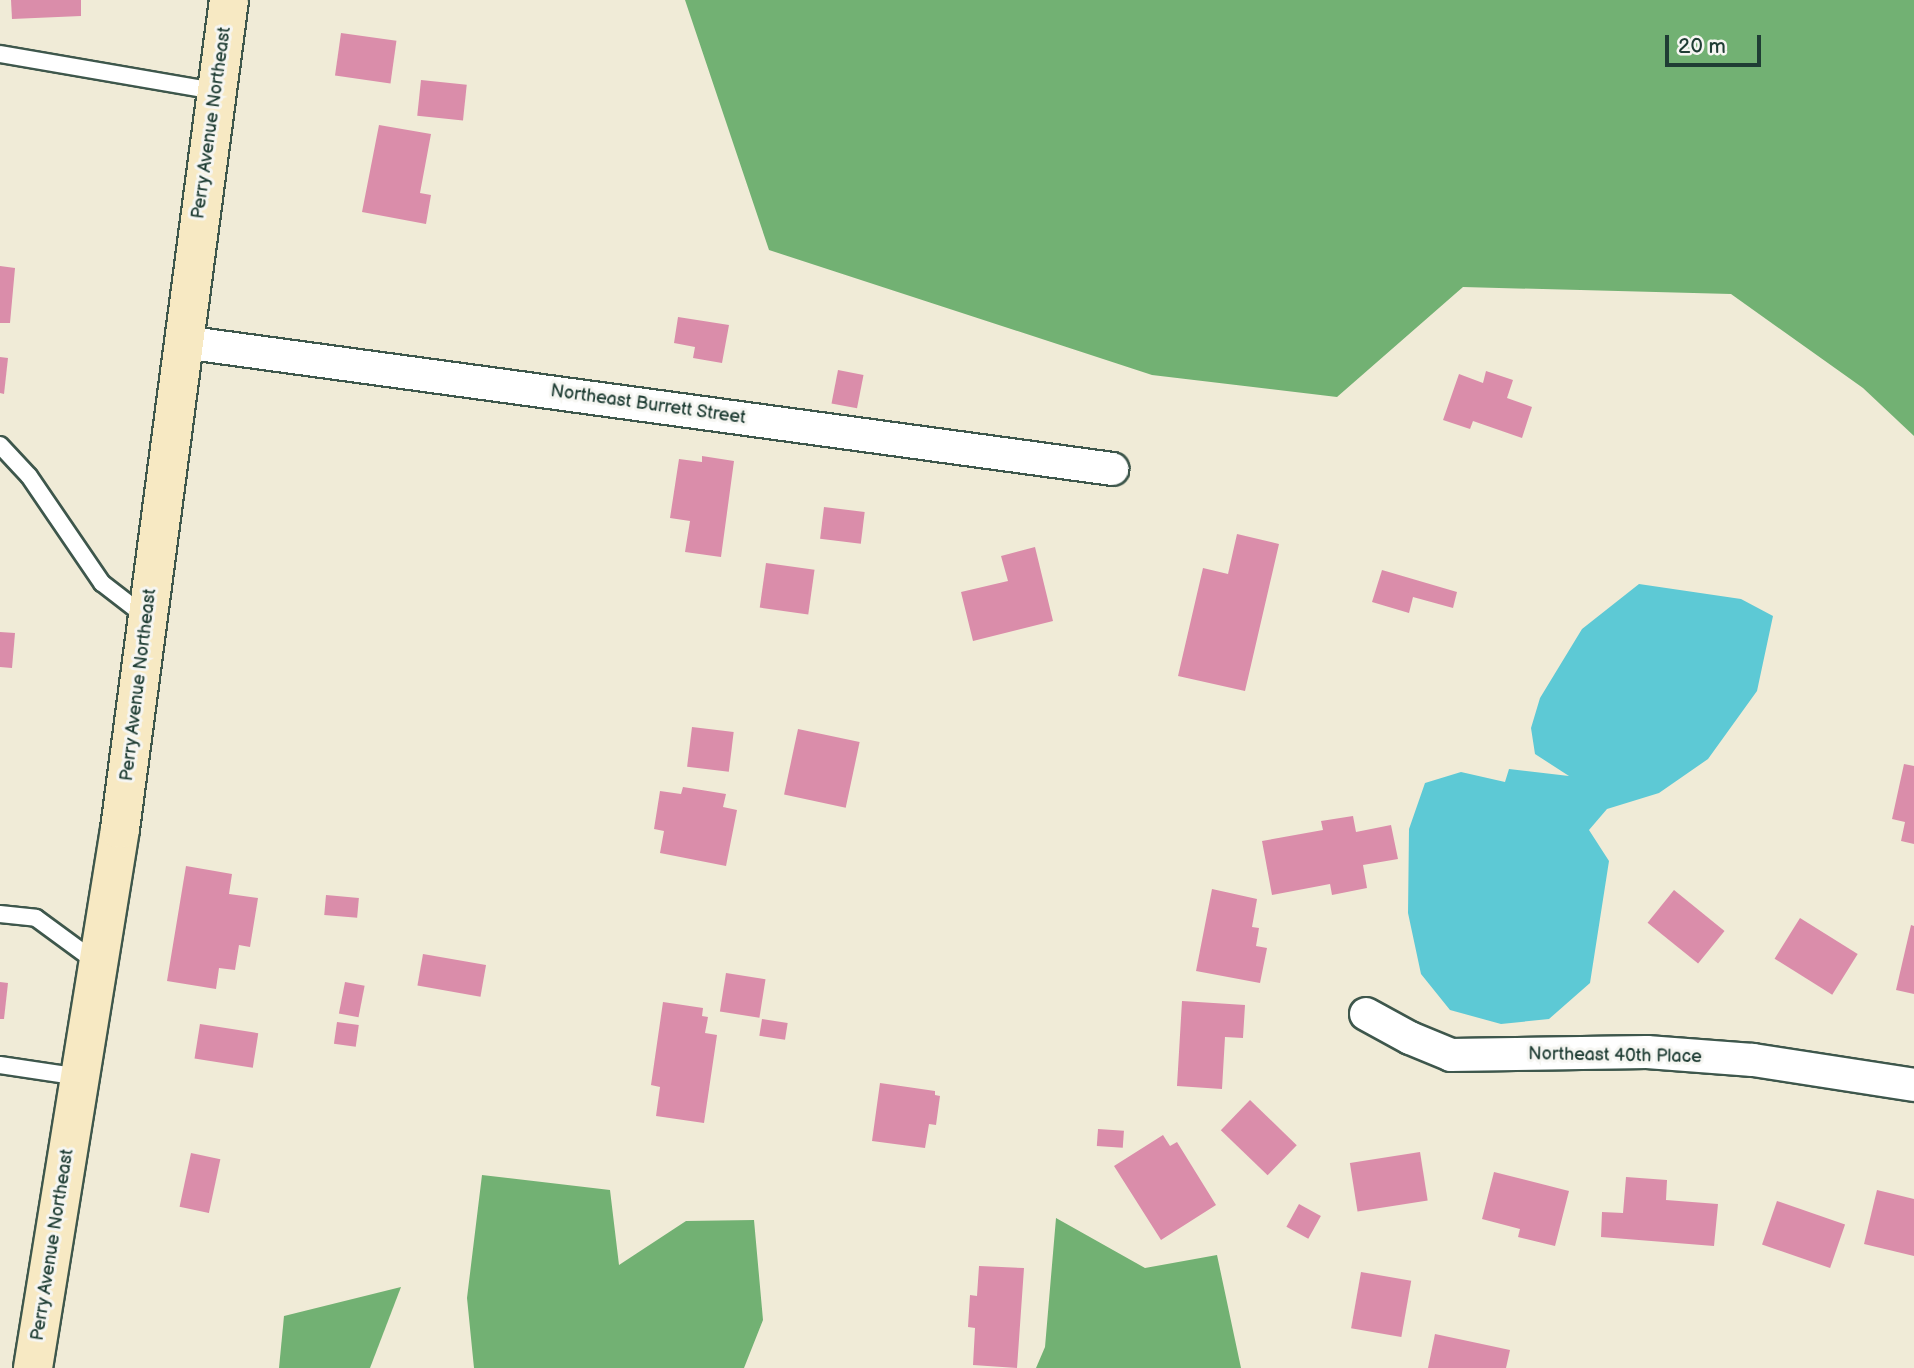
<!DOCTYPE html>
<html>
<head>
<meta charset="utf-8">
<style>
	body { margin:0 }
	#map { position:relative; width:1914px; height:1368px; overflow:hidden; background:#f0ebd7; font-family:"Balsamiq Sans",sans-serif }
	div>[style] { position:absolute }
	.forest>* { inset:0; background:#72b173 }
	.water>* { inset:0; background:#5dc9d5 }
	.building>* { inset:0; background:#da8daa; transform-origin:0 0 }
	.roads { filter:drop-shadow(2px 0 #3e574c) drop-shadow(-2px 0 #3e574c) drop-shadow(0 2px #3e574c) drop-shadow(0 -2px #3e574c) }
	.lane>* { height:16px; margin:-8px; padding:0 8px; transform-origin:8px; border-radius:8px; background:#fff }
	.street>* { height:32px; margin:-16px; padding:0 16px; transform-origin:16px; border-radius:16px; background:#fff }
	.secondary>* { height:38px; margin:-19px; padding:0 19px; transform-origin:19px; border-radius:19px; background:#f7e9c3 }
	span { translate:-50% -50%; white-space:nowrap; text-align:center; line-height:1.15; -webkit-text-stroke:6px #f6f6f2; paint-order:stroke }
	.street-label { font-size:18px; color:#1f3d34 }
	.scale { position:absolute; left:1665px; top:35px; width:96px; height:32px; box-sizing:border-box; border:4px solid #1f3d34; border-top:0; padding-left:9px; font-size:21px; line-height:24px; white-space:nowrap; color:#1f3d34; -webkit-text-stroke:5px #f6f6f2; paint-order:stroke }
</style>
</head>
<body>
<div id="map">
	<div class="forest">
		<div style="clip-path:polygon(685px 0,1914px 0,1914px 436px,1863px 388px,1731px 294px,1463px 287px,1337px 397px,1152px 375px,769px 250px)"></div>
		<div style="clip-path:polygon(482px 1175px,610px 1190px,619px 1265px,686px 1221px,754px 1220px,763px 1320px,744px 1368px,474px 1368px,467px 1298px)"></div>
		<div style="clip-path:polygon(1056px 1218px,1145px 1268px,1217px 1255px,1241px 1368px,1036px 1368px,1045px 1347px)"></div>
		<div style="clip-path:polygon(401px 1287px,370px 1368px,279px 1368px,284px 1316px)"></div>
	</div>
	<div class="water">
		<div style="clip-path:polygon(1639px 584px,1741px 599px,1773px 616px,1757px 691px,1708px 759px,1659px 793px,1607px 809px,1589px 830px,1609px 861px,1590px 983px,1549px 1019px,1501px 1024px,1450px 1010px,1421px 974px,1408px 913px,1409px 829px,1425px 783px,1461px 772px,1505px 782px,1509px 769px,1569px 776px,1535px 754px,1531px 728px,1540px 698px,1582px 629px)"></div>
	</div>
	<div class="building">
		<div style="clip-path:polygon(11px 0,81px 0,81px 16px,12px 19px)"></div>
		<div style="left:341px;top:33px;width:56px;height:43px;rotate:8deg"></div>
		<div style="left:421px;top:80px;width:46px;height:36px;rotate:6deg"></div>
		<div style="clip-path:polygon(379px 125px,431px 134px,420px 193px,431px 195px,426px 224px,362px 212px)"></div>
		<div style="clip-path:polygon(0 266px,15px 268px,10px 323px,0 323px)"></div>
		<div style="clip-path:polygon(678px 317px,729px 325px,722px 363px,693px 358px,695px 347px,674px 343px)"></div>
		<div style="clip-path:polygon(0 357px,8px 358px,4px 394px,0 393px)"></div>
		<div style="left:838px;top:370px;width:26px;height:34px;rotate:11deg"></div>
		<div style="clip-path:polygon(1486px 371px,1513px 380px,1507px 398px,1532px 407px,1522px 438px,1473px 421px,1470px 429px,1443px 420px,1459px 374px,1483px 383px)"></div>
		<div style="clip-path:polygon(702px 456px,734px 461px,721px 557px,685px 552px,690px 521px,670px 518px,679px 459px,702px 462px)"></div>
		<div style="left:824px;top:507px;width:41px;height:32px;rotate:7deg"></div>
		<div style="clip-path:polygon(1237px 534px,1279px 544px,1245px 691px,1178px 676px,1203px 568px,1228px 574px)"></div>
		<div style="clip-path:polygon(1035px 547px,1053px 621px,973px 641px,961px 592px,1008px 581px,1001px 556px)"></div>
		<div style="left:766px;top:563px;width:49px;height:45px;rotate:8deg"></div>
		<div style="clip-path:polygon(1382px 570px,1457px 592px,1453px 608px,1413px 597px,1409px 613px,1372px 602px)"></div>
		<div style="clip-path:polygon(0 632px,15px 633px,12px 668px,0 667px)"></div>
		<div style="left:692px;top:727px;width:42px;height:40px;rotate:7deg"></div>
		<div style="left:798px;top:729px;width:63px;height:67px;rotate:12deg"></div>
		<div style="clip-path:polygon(1904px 764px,1914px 766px,1914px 844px,1901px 841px,1905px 822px,1892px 819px)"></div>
		<div style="clip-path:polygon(683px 787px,726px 794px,723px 807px,737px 810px,726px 866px,660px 853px,664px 831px,654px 829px,660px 791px,681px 794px)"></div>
		<div style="clip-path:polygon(1353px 816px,1356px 832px,1391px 825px,1398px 859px,1363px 865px,1367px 888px,1332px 895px,1330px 884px,1272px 895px,1262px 841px,1323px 830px,1321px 821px)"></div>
		<div style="clip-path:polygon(186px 866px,232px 874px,229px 894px,258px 898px,250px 947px,239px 945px,235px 970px,219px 968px,216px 989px,167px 981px)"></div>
		<div style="clip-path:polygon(1212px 889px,1257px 899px,1252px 927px,1259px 928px,1256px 946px,1267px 948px,1260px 983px,1196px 971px)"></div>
		<div style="left:1674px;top:890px;width:65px;height:42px;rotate:39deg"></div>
		<div style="left:326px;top:895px;width:33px;height:20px;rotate:5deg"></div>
		<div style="left:1800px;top:918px;width:68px;height:48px;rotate:32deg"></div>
		<div style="clip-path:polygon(1911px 925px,1914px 926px,1914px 994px,1896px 990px)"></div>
		<div style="left:423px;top:954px;width:64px;height:32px;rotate:10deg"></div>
		<div style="left:726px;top:973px;width:40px;height:39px;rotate:9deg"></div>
		<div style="clip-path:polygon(0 982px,8px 983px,4px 1019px,0 1019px)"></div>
		<div style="left:345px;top:982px;width:20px;height:32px;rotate:11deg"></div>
		<div style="clip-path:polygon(1182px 1001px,1245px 1005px,1243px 1038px,1225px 1037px,1222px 1089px,1177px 1086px)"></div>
		<div style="clip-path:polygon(663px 1002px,703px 1008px,702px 1016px,708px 1017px,705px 1033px,717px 1035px,704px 1123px,656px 1116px,660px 1087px,651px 1085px)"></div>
		<div style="left:762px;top:1019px;width:26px;height:17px;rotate:9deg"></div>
		<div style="left:337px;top:1022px;width:22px;height:22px;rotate:8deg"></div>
		<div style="left:200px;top:1024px;width:59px;height:35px;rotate:9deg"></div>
		<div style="clip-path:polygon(880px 1083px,935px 1091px,935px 1095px,940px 1096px,936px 1125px,929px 1124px,925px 1148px,872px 1141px)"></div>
		<div style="left:1250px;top:1100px;width:65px;height:42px;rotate:44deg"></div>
		<div style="left:1098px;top:1129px;width:26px;height:17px;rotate:4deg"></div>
		<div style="clip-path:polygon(1163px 1135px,1170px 1146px,1177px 1142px,1216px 1205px,1161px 1240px,1114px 1166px)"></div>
		<div style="left:1420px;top:1152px;width:49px;height:71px;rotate:81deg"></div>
		<div style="left:191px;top:1153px;width:30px;height:55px;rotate:12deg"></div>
		<div style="clip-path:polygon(1494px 1172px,1569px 1191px,1555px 1246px,1518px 1237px,1520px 1229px,1482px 1219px)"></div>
		<div style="clip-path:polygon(1626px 1177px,1667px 1180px,1666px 1200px,1718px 1204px,1714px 1246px,1601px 1237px,1602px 1212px,1623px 1213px)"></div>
		<div style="clip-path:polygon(1877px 1190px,1914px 1199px,1914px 1256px,1864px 1244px)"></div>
		<div style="left:1777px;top:1201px;width:72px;height:46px;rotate:19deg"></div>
		<div style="left:1299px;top:1204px;width:25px;height:26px;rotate:29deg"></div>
		<div style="clip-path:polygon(979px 1266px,1024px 1268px,1017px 1368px,973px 1365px,975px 1328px,968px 1327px,970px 1295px,977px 1296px)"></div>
		<div style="left:1361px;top:1272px;width:51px;height:57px;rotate:10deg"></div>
		<div style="clip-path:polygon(1435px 1334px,1510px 1350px,1506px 1368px,1428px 1368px)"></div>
	</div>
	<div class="roads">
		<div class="lane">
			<div style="left:0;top:54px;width:218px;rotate:9.8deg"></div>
			<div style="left:0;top:445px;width:42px;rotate:46.9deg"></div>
			<div style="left:29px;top:476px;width:130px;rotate:55.7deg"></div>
			<div style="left:102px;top:583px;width:56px;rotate:37.7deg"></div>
			<div style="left:0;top:914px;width:36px;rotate:6deg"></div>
			<div style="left:36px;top:918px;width:74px;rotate:36.3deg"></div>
			<div style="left:0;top:1065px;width:81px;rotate:8.5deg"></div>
		</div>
		<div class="street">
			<div style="left:183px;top:342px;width:938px;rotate:7.78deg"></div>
			<div style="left:1366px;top:1014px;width:50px;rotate:28.6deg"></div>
			<div style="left:1410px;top:1038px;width:44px;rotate:22.5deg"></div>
			<div style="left:1451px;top:1055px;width:196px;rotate:-0.9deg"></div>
			<div style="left:1647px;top:1052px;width:106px;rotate:4.3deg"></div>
			<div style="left:1753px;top:1060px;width:163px;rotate:8.8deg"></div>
		</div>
		<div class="secondary">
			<div style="left:33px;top:1368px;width:546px;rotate:-80.83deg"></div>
			<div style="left:120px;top:829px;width:836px;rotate:-82.51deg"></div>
		</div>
	</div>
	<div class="street-label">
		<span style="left:212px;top:123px;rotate:-82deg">Perry Avenue Northeast</span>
		<span style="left:648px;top:405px;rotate:8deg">Northeast Burrett Street</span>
		<span style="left:139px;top:685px;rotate:-83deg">Perry Avenue Northeast</span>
		<span style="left:1615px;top:1056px;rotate:1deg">Northeast 40th Place</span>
		<span style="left:53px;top:1245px;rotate:-81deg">Perry Avenue Northeast</span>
	</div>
	<div class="scale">20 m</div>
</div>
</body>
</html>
